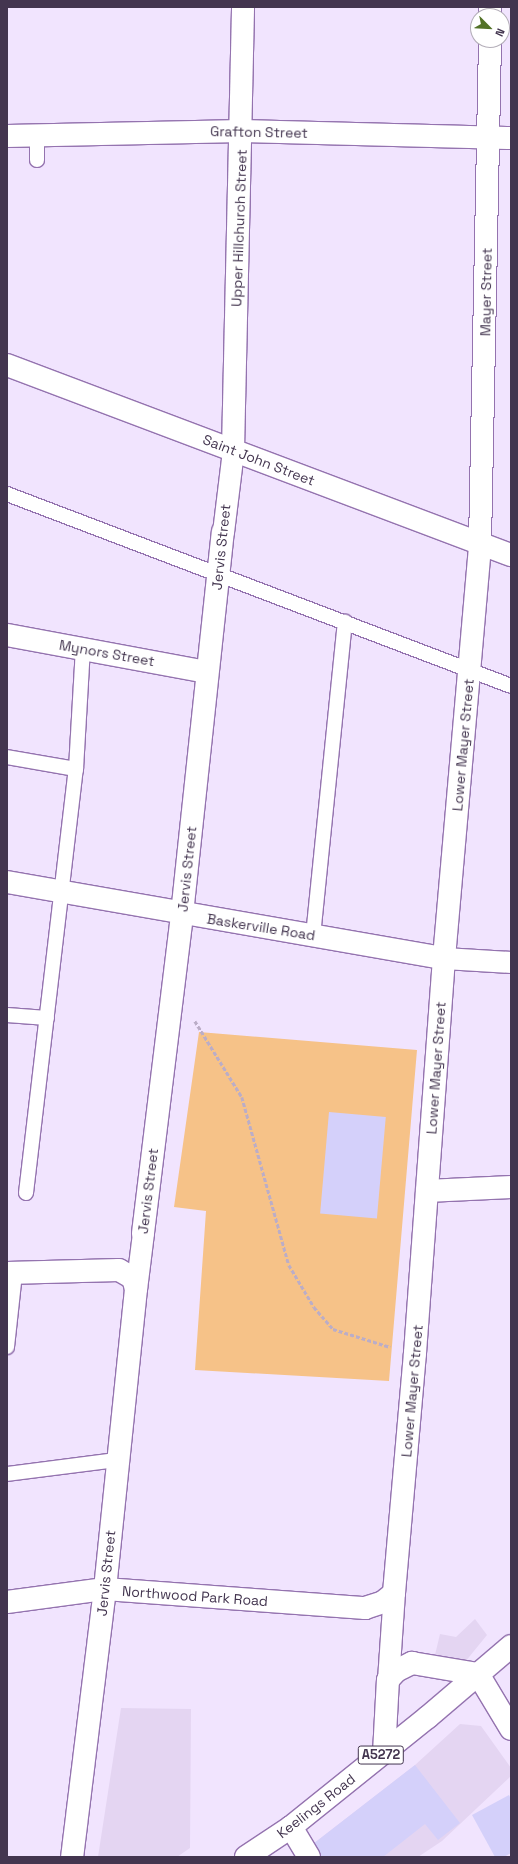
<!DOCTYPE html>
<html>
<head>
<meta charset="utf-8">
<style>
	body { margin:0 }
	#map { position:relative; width:518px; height:1864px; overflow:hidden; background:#f1e4fe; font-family:"Space Grotesk",sans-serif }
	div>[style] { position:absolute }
	.built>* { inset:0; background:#e4d5f2 }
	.green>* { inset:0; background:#f6c288 }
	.building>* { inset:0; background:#d4d0fa; transform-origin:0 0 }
	.path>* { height:2.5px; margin-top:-1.25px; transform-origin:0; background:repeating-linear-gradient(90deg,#bbadc7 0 4px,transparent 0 6px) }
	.roads { filter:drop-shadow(1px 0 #9473af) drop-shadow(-1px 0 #9473af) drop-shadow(0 1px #9473af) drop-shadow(0 -1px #9473af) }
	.service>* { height:14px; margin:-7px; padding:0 7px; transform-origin:7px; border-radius:7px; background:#fff }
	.pedestrian>* { height:21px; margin:-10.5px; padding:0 10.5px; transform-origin:10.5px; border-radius:10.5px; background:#fff }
	.minor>* { height:22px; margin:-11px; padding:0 11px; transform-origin:11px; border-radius:11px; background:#fff }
	.primary>* { height:22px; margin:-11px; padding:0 11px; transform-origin:11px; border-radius:11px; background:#fff }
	span { translate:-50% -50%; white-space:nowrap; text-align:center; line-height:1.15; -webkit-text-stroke:4px #fff; paint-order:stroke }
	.shield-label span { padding:1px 3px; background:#fff; border:1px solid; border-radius:3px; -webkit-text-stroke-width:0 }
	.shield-label { font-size:13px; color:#43354f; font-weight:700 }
	.street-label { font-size:14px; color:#43354f }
	.frame { position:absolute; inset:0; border:8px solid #43354f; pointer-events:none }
	.north { position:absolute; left:470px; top:8px; width:40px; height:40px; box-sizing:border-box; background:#fff; border:1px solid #b4aeb9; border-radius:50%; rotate:114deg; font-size:11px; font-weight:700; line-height:16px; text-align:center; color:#43354f }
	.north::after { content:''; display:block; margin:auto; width:14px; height:18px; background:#537227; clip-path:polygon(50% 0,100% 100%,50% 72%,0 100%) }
</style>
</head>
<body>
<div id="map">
	<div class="built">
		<div style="clip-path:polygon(475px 1619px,487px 1635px,465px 1662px,435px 1655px,440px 1634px,456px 1637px)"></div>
		<div style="clip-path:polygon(121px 1708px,191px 1709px,190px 1848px,177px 1857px,98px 1857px)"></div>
		<div style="clip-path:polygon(460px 1724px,481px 1726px,511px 1768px,511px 1776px,442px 1841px,418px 1857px,321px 1857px,313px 1844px,415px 1765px)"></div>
	</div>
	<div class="green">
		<div style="clip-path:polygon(199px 1032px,417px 1050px,389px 1381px,195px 1370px,206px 1211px,174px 1207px)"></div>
	</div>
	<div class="building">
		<div style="left:329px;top:1112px;width:57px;height:102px;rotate:5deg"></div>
		<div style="clip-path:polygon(415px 1765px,460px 1823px,438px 1840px,425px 1824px,383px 1857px,321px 1857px,313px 1844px)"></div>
		<div style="clip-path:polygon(509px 1795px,511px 1799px,511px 1853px,504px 1857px,495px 1857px,472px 1815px)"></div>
	</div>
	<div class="path">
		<div style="left:195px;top:1021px;width:89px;rotate:58.3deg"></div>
		<div style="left:242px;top:1097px;width:174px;rotate:74.4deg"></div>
		<div style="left:289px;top:1265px;width:49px;rotate:59.2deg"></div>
		<div style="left:314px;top:1307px;width:29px;rotate:49deg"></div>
		<div style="left:333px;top:1329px;width:60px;rotate:17.5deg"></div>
	</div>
	<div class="roads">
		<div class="service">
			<div style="left:37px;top:160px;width:24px;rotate:-90deg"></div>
			<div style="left:7px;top:494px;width:539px;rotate:20.85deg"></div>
			<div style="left:7px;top:757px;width:70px;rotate:9.9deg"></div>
			<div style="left:313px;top:936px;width:316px;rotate:-84.2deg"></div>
			<div style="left:7px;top:1015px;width:40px;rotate:4.3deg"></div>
			<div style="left:26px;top:1193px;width:427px;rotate:-83.3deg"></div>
			<div style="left:76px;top:769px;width:120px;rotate:-86.7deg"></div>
			<div style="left:7px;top:1347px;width:74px;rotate:-83.8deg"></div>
			<div style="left:7px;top:1474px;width:111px;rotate:-7.3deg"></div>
		</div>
		<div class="pedestrian">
			<div style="left:223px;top:532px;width:83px;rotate:-83deg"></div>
			<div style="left:444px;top:958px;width:67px;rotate:3.4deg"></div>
			<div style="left:136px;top:1289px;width:56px;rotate:-82.9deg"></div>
			<div style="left:388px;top:1680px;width:87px;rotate:-86.1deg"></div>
		</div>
		<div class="minor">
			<div style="left:490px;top:16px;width:9px;rotate:-90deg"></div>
			<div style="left:7px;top:136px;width:235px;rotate:-1.2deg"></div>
			<div style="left:242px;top:131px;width:269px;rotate:1.5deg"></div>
			<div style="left:7px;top:365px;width:539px;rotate:20.66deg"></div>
			<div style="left:233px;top:450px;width:443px;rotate:-88.7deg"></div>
			<div style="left:7px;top:635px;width:203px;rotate:10.5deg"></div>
			<div style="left:7px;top:882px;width:444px;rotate:9.9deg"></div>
			<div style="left:427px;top:1191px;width:84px;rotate:-2.7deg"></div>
			<div style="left:143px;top:1233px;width:321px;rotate:-83deg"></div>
			<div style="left:182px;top:914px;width:384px;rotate:-83.9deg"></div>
			<div style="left:7px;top:1273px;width:112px;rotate:-1.5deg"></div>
			<div style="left:119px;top:1270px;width:16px;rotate:30deg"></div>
			<div style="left:133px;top:1278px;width:11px;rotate:75deg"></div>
			<div style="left:136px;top:1289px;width:302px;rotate:95.9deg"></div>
			<div style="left:105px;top:1589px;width:270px;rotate:97deg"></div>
			<div style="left:7px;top:1602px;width:99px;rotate:-7.6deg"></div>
			<div style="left:105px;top:1589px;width:261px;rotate:4.2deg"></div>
			<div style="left:365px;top:1608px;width:19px;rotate:-18deg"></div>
			<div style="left:383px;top:1602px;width:14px;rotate:-39deg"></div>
			<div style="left:394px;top:1593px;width:241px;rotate:-85deg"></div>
			<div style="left:415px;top:1353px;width:396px;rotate:-85.8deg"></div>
			<div style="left:444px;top:958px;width:417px;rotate:-85deg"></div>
			<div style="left:480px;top:543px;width:503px;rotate:-88.86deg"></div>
			<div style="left:384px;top:1753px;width:73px;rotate:-86.9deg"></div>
			<div style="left:388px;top:1680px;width:12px;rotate:-48deg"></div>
			<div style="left:396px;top:1671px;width:18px;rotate:-27deg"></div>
			<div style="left:412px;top:1663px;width:67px;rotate:9.5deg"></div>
			<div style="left:478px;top:1674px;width:64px;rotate:59deg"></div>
			<div style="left:291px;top:1827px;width:35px;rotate:59deg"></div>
		</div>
		<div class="primary">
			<div style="left:246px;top:1857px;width:54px;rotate:-33.7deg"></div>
			<div style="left:291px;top:1827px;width:176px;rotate:-38.8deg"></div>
			<div style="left:428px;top:1717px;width:109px;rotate:-40.5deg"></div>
		</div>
	</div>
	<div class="shield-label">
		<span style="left:381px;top:1755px">A5272</span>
	</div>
	<div class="street-label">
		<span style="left:259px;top:132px;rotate:1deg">Grafton Street</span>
		<span style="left:239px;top:228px;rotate:-88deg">Upper Hillchurch Street</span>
		<span style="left:486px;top:292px;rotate:-89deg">Mayer Street</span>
		<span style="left:259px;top:460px;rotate:21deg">Saint John Street</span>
		<span style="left:221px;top:547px;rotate:-84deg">Jervis Street</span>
		<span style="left:107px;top:653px;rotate:10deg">Mynors Street</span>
		<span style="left:463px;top:745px;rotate:-85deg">Lower Mayer Street</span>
		<span style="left:187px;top:869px;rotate:-84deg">Jervis Street</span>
		<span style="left:261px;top:927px;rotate:9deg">Baskerville Road</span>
		<span style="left:436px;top:1068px;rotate:-86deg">Lower Mayer Street</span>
		<span style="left:148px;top:1191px;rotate:-83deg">Jervis Street</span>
		<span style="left:412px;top:1391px;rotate:-85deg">Lower Mayer Street</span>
		<span style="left:106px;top:1573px;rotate:-84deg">Jervis Street</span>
		<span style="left:195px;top:1596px;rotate:4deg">Northwood Park Road</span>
		<span style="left:316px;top:1806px;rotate:-38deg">Keelings Road</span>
	</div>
	<div class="frame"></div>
	<div class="north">N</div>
</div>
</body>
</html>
